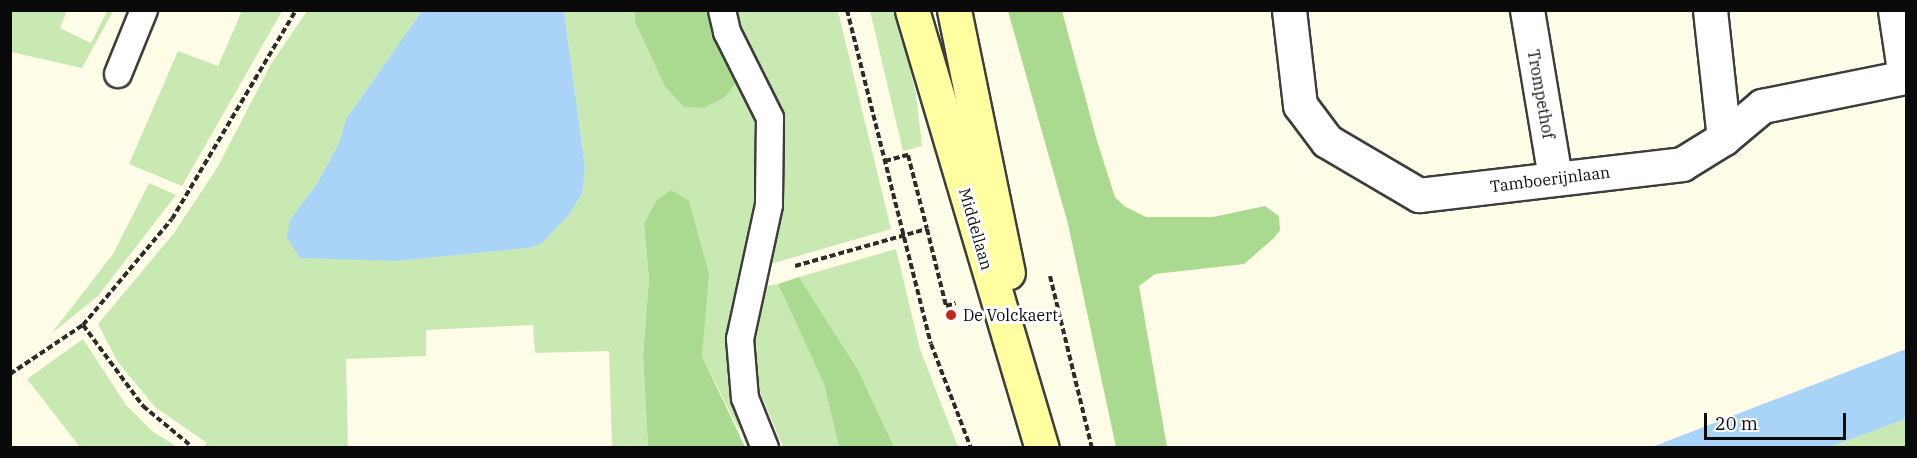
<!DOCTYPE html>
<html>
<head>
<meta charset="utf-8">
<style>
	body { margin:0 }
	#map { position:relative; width:1917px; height:458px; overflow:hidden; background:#fffde7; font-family:"IBM Plex Serif",serif }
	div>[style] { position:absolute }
	.green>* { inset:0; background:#c8e9b1 }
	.forest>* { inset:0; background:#a9da90 }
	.water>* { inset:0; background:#aad3f8 }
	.path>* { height:4px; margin-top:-2px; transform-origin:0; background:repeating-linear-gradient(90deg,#2c2c2c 0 6px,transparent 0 9px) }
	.roads { filter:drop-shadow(2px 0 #3d3d3d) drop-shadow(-2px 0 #3d3d3d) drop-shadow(0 2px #3d3d3d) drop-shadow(0 -2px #3d3d3d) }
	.lane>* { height:26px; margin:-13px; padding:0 13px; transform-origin:13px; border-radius:13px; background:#fff }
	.street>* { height:33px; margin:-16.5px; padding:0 16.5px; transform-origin:16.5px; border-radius:16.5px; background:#fff }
	.secondary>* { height:33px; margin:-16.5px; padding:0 16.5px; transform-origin:16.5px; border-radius:16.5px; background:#ffffa2 }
	.dots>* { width:16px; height:16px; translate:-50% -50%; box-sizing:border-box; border:3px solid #fff; border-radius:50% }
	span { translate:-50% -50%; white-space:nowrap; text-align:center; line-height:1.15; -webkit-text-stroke:6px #fff; paint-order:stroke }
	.street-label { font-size:16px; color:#0a0a0a }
	.poi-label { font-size:16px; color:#0a0a0a }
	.left { translate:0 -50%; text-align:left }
	.frame { position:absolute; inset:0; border:12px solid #0a0a0a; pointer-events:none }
	.scale { position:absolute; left:1704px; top:413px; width:142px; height:27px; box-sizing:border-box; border:3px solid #0a0a0a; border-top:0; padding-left:8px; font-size:18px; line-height:21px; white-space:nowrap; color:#0a0a0a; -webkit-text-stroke:4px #fff; paint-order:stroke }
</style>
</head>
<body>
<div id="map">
	<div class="green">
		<div style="clip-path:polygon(10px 11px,67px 11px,60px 28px,91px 43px,107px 11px,113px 11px,82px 68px,11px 52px)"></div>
		<div style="clip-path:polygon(236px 11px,282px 11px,182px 186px,129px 164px,178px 51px,218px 66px,241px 13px)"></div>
		<div style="clip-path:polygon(307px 11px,422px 11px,346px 119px,339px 143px,318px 182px,290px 220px,398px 261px,528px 248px,541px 244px,569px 215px,585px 167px,564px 11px,635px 11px,635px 22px,665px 87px,684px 107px,704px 108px,724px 98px,740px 78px,757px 118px,762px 183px,728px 351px,729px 380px,740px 432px,702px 356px,703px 343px,644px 224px,649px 279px,643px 355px,648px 447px,612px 447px,609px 351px,535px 353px,533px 325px,426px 330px,426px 356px,346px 359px,348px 447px,204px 447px,207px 443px,155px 407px,117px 361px,98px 324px,174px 233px,217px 168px,271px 64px)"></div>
		<div style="clip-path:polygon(730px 11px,838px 11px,891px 229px,767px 265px,780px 192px)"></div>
		<div style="clip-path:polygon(870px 11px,896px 11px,916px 94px,922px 146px,903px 151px)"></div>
		<div style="clip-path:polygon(149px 183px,176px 195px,98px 296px,51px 334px,113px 254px)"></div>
		<div style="clip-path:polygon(896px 249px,920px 349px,958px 447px,894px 447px,858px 370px,799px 277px)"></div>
		<div style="clip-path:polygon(778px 284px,824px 384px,839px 447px,783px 447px,762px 397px,750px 349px,759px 287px)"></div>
		<div style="clip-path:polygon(83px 339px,126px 405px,152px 431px,177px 447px,80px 447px,27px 379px)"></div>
		<div style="clip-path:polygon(1906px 419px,1906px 447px,1830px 447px)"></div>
	</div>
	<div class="forest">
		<div style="clip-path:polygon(635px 11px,709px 11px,740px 78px,724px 98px,704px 108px,684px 107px,665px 87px,635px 22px)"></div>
		<div style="clip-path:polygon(1008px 11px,1062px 11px,1097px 141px,1115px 197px,1124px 206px,1146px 217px,1213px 217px,1265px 206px,1279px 216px,1280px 230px,1274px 238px,1244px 264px,1155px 274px,1139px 286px,1167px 447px,1116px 447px,1068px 224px)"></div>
		<div style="clip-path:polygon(671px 190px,689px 201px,709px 274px,702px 356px,745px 447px,648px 447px,643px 355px,649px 279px,644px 224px,656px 201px)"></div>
		<div style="clip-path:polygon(799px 277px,858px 370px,894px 447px,839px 447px,824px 384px,778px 284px)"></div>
	</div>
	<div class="water">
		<div style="clip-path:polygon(422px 11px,564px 11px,585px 167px,582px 193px,569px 215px,541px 244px,528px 248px,398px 261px,300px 258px,287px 238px,290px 220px,318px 182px,339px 143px,346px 119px)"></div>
		<div style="clip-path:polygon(1906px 349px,1906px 419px,1830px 447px,1652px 447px)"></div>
	</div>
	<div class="path">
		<div style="left:847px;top:10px;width:344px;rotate:75.9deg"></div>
		<div style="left:931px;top:344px;width:111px;rotate:69deg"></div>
		<div style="left:885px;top:161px;width:24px;rotate:-15deg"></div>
		<div style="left:908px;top:155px;width:76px;rotate:75.6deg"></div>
		<div style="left:795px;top:266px;width:137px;rotate:-15.7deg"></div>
		<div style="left:927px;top:229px;width:79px;rotate:76.1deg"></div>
		<div style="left:946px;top:306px;width:10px;rotate:-17deg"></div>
		<div style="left:1050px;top:276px;width:177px;rotate:76.3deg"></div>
		<div style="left:83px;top:325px;width:101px;rotate:53.5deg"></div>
		<div style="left:143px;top:406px;width:61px;rotate:39.7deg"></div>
		<div style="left:10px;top:374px;width:88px;rotate:-33.9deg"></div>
		<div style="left:83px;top:325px;width:138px;rotate:-50deg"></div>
		<div style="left:172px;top:219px;width:243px;rotate:-59.3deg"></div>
	</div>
	<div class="roads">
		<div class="lane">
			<div style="left:722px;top:10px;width:23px;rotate:77deg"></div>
			<div style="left:727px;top:32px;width:96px;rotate:63.4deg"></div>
			<div style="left:770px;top:118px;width:87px;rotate:90.7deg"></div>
			<div style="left:769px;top:205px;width:137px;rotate:102.2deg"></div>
			<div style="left:740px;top:339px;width:59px;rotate:85.2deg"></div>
			<div style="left:745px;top:398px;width:54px;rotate:68.2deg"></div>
			<div style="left:118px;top:74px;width:69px;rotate:-67.9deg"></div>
		</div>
		<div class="street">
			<div style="left:1289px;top:10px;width:96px;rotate:83.4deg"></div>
			<div style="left:1300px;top:105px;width:45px;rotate:53.1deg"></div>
			<div style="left:1327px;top:141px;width:107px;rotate:30.4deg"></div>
			<div style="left:1419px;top:195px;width:265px;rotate:-6.7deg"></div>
			<div style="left:1682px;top:164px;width:49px;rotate:-31.8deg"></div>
			<div style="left:1724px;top:138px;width:50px;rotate:-40.1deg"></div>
			<div style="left:1762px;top:106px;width:147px;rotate:-11.4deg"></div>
			<div style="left:1527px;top:10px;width:170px;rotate:80.5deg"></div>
			<div style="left:1710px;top:10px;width:129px;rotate:83.8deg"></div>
			<div style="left:1895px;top:10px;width:68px;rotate:81.5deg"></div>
		</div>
		<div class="secondary">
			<div style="left:912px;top:10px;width:457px;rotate:73.5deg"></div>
			<div style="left:954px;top:10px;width:268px;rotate:78.4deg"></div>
		</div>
	</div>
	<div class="dots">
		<div style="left:951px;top:315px;background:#bd291f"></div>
	</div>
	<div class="street-label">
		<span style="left:1541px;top:94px;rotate:80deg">Trompethof</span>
		<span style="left:1550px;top:179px;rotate:-7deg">Tamboerijnlaan</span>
		<span style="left:976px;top:229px;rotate:74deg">Middellaan</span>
	</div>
	<div class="poi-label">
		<span class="left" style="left:963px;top:315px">De Volckaert</span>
	</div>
	<div class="frame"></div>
	<div class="scale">20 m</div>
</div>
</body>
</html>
